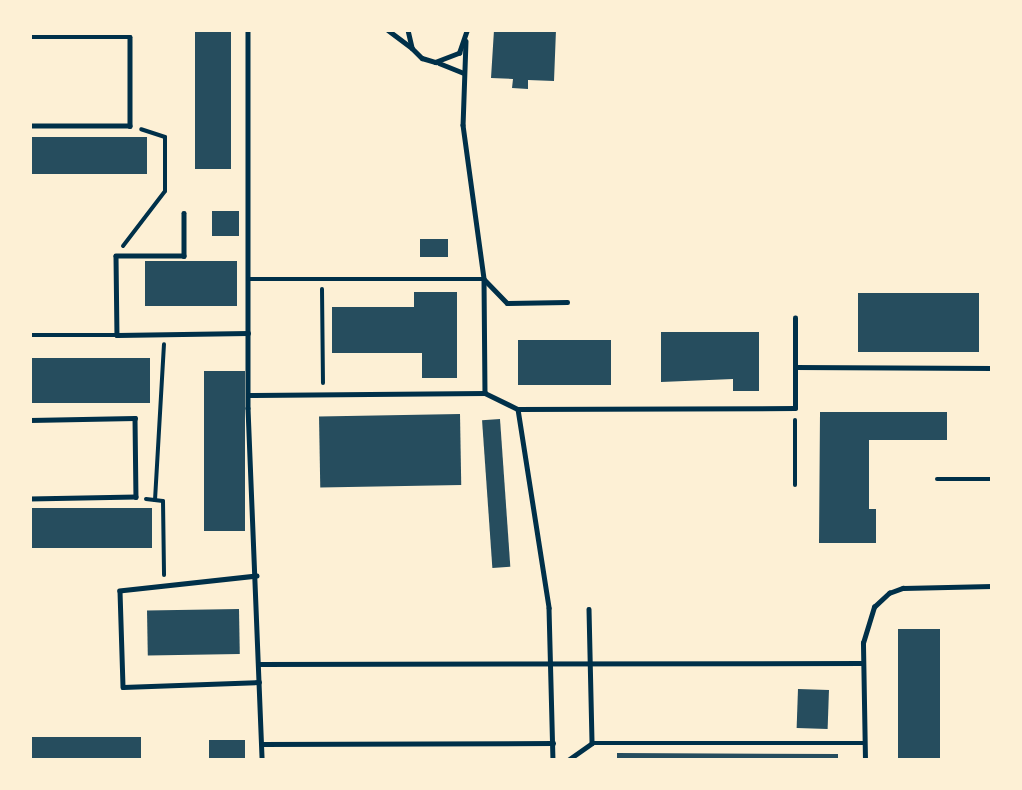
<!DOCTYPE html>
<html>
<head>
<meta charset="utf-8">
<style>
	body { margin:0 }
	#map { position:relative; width:1022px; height:790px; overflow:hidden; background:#fdf0d5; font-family:"DejaVu Sans",sans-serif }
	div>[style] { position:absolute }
	.building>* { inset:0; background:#264d5e; transform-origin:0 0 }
	.path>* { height:4px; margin:-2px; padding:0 2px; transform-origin:2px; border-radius:2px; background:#003049 }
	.service>* { height:4.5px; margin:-2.25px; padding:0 2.25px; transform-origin:2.25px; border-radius:2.25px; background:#003049 }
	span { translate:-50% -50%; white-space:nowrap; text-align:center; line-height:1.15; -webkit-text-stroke:5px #fdf0d5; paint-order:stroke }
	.frame { position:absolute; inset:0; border:32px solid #fdf0d5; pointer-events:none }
</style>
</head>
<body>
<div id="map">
	<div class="building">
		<div style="left:195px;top:30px;width:36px;height:139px"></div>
		<div style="clip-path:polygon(494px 30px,556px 30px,554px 81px,528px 80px,528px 89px,512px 88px,513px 79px,491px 78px)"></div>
		<div style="left:147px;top:137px;width:37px;height:117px;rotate:90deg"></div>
		<div style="left:212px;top:211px;width:27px;height:25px"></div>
		<div style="left:420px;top:239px;width:28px;height:18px"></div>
		<div style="left:237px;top:261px;width:45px;height:92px;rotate:90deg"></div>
		<div style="clip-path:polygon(414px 292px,457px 292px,457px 378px,422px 378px,422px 353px,332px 353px,332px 307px,414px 307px)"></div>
		<div style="left:979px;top:293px;width:59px;height:121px;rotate:90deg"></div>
		<div style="clip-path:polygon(661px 332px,759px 332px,759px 391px,733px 391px,733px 379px,661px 382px)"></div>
		<div style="left:611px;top:340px;width:45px;height:93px;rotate:90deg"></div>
		<div style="left:30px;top:358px;width:120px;height:45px"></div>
		<div style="left:204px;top:371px;width:41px;height:160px"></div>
		<div style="clip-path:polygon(820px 412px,947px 412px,947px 440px,869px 440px,869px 509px,876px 509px,876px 543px,819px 543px)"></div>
		<div style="left:460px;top:414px;width:71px;height:141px;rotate:89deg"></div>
		<div style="left:500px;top:419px;width:148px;height:18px;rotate:86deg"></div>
		<div style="left:152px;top:508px;width:40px;height:122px;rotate:90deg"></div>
		<div style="left:239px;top:609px;width:45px;height:92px;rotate:89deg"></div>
		<div style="left:898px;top:629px;width:42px;height:131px"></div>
		<div style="left:798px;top:689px;width:31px;height:39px;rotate:2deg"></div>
		<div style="left:30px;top:737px;width:111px;height:23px"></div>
		<div style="left:209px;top:740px;width:36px;height:20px"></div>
		<div style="clip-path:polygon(617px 753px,838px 754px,838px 760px,617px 760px)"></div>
	</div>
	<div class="path">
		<div style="left:123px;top:246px;width:69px;rotate:-52.6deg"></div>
		<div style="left:165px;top:191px;width:54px;rotate:-90deg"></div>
		<div style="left:165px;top:137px;width:25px;rotate:-162deg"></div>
		<div style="left:322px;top:289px;width:94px;rotate:89.4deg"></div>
		<div style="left:795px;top:485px;width:65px;rotate:-90deg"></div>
		<div style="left:146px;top:499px;width:17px;rotate:7deg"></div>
		<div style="left:163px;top:501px;width:74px;rotate:89.2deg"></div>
		<div style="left:155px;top:500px;width:156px;rotate:-86.7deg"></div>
	</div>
	<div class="service">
		<div style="left:248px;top:30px;width:378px;rotate:90deg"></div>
		<div style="left:248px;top:408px;width:352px;rotate:87.7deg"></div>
		<div style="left:388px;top:30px;width:30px;rotate:37deg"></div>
		<div style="left:408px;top:30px;width:18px;rotate:77deg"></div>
		<div style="left:412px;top:48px;width:14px;rotate:45deg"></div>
		<div style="left:422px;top:58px;width:14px;rotate:17deg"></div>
		<div style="left:435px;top:62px;width:26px;rotate:-21deg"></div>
		<div style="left:459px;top:53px;width:24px;rotate:-71deg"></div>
		<div style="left:30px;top:37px;width:100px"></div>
		<div style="left:130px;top:37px;width:89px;rotate:90deg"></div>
		<div style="left:130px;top:126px;width:100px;rotate:180deg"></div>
		<div style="left:466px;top:41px;width:84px;rotate:92deg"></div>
		<div style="left:463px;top:125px;width:155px;rotate:82.2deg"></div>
		<div style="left:484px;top:279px;width:114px;rotate:89.5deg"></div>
		<div style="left:439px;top:63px;width:27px;rotate:22deg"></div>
		<div style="left:184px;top:213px;width:43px;rotate:90deg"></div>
		<div style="left:184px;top:256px;width:68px;rotate:180deg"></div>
		<div style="left:116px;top:256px;width:79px;rotate:89.3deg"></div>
		<div style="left:117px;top:335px;width:131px;rotate:-0.9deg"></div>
		<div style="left:248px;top:279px;width:236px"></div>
		<div style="left:484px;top:279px;width:33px;rotate:46deg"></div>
		<div style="left:507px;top:303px;width:60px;rotate:-1deg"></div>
		<div style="left:30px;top:335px;width:87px"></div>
		<div style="left:795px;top:367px;width:197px;rotate:0.3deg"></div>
		<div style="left:248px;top:395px;width:237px;rotate:-0.5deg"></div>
		<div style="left:485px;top:393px;width:37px;rotate:26deg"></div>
		<div style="left:518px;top:409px;width:277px;rotate:-0.2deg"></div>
		<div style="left:795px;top:408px;width:90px;rotate:-90deg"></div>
		<div style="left:518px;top:409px;width:201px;rotate:81.1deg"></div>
		<div style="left:549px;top:608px;width:152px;rotate:88.5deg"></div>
		<div style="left:30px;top:420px;width:105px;rotate:-1.1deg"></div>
		<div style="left:135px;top:418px;width:79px;rotate:89.3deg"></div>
		<div style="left:136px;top:497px;width:106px;rotate:178.9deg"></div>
		<div style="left:937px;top:479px;width:55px"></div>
		<div style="left:257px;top:576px;width:138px;rotate:173.8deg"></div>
		<div style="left:120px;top:591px;width:96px;rotate:88.2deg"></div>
		<div style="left:123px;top:687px;width:136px;rotate:-2.1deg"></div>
		<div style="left:589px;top:609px;width:134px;rotate:88.7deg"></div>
		<div style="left:259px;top:664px;width:604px;rotate:-0.09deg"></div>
		<div style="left:262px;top:744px;width:291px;rotate:-0.2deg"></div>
		<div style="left:568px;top:760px;width:29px;rotate:-35deg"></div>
		<div style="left:592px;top:743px;width:273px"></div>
		<div style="left:865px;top:760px;width:117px;rotate:-91deg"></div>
		<div style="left:863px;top:643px;width:38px;rotate:-73deg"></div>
		<div style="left:874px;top:607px;width:21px;rotate:-43deg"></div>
		<div style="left:889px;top:593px;width:15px;rotate:-20deg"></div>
		<div style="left:903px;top:588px;width:89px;rotate:-1.3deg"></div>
	</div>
	<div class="frame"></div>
</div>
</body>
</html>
